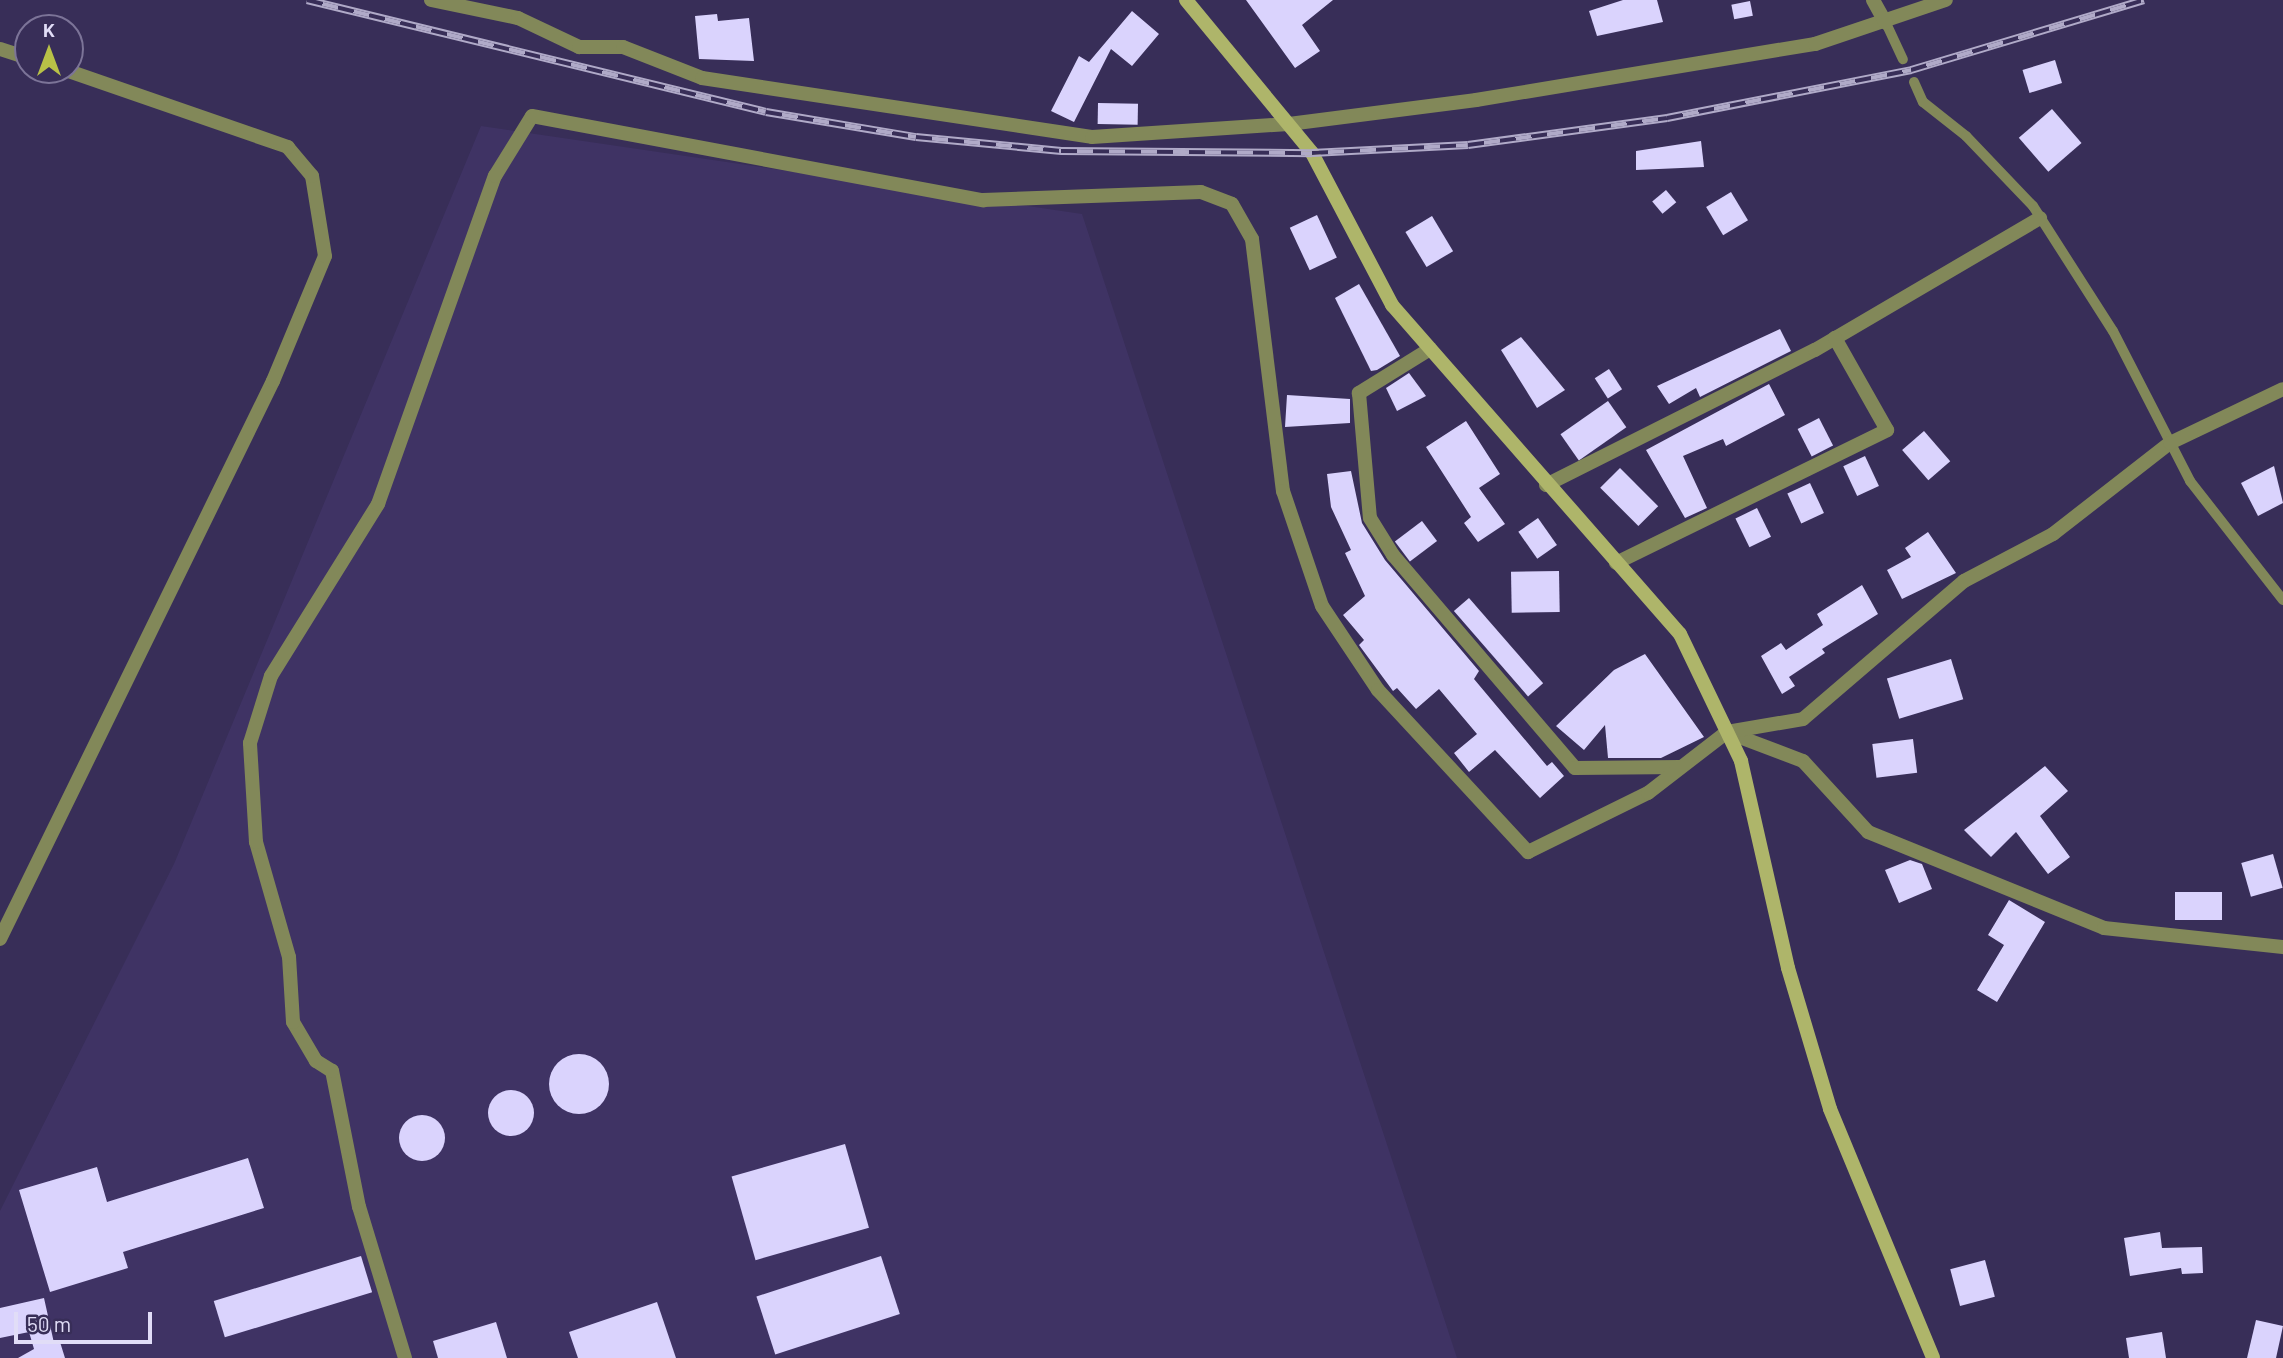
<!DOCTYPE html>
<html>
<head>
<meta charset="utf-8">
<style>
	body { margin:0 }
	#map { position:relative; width:2283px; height:1358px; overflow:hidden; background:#382e58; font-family:Barlow,sans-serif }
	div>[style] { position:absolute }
	.built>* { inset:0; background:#3f3364 }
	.building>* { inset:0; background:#dad3fd; transform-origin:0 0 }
	.round { border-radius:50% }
	.lane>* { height:10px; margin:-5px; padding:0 5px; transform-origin:5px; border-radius:5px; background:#828859 }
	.street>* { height:14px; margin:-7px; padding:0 7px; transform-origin:7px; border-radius:7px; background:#828859 }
	.secondary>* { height:14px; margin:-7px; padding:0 7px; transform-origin:7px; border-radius:7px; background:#aeb56a }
	.rail>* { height:8px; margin-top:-4px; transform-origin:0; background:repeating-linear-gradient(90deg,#382e58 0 16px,#b0aac8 0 32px); box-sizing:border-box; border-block:2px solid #b0aac8 }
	span { translate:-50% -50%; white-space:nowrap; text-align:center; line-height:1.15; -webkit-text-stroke:7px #382e58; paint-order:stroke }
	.north { position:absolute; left:14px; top:14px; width:70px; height:70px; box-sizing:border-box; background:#382e58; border:2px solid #7c7498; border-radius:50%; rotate:0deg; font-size:19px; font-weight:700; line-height:28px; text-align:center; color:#e1ddf7 }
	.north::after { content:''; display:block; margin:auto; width:24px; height:32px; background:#b8c147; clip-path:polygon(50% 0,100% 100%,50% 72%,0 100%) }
	.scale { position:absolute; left:14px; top:1312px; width:138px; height:32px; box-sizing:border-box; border:4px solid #e1ddf7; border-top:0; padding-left:9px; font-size:21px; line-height:24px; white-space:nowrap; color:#e1ddf7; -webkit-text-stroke:5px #382e58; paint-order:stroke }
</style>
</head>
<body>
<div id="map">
	<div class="built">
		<div style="clip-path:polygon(481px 126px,1082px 214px,1457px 1358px,0 1358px,0 1211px,174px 864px)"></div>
	</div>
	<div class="building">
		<div style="clip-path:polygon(1246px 0,1333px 0,1302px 25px,1320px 51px,1295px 68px)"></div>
		<div style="clip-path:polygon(1623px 0,1657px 0,1663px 22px,1597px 36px,1589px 11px)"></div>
		<div style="left:1750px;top:1px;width:15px;height:19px;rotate:79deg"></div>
		<div style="clip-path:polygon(1132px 11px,1159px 34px,1132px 66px,1111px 49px,1074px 122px,1051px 111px,1079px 56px,1089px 62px)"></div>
		<div style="clip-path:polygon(717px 14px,718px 21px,749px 18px,754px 61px,699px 59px,695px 16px)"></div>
		<div style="left:2055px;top:60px;width:24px;height:34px;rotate:73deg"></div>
		<div style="left:1098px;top:103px;width:40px;height:21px;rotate:1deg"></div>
		<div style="left:2052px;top:109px;width:45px;height:44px;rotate:49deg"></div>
		<div style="clip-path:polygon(1701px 141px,1704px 167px,1636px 170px,1636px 151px)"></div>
		<div style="left:1666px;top:190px;width:16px;height:18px;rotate:50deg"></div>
		<div style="left:1731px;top:192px;width:33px;height:29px;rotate:59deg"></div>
		<div style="left:1317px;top:215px;width:47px;height:30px;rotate:65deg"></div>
		<div style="left:1432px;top:216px;width:41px;height:31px;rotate:59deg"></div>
		<div style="clip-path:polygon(1359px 284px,1400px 356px,1377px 370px,1371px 371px,1335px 298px)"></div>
		<div style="clip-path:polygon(1780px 329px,1791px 351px,1700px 397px,1696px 388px,1669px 404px,1657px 386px)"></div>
		<div style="clip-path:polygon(1521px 337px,1565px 390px,1537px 408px,1501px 350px)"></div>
		<div style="left:1609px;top:369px;width:24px;height:17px;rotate:57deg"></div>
		<div style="clip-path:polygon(1409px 373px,1426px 396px,1397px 411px,1386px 388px)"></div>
		<div style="clip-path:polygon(1769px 384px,1785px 415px,1726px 446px,1723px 439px,1683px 456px,1707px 508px,1685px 518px,1646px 450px)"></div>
		<div style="clip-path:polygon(1287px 395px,1350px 399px,1350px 423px,1285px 427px)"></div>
		<div style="left:1608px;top:401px;width:32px;height:58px;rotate:55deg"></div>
		<div style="left:1819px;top:418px;width:31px;height:24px;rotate:63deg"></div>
		<div style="clip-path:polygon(1466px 421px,1500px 474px,1479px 488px,1505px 524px,1478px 542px,1464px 523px,1471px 517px,1426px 447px)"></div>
		<div style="left:1924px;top:431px;width:40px;height:29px;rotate:49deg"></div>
		<div style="left:1865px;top:456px;width:33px;height:24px;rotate:65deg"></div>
		<div style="clip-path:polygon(2274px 466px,2283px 503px,2258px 516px,2241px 483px)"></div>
		<div style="left:1620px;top:468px;width:54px;height:28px;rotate:45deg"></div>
		<div style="clip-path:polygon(1351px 471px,1362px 523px,1385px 560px,1479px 671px,1474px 679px,1547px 766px,1552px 762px,1564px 776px,1540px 798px,1495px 750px,1469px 772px,1454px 753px,1477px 734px,1439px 689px,1416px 709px,1397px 688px,1393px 691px,1359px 645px,1364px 640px,1343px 615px,1365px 596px,1345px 553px,1351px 550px,1331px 507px,1327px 474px)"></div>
		<div style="left:1810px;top:483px;width:33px;height:25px;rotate:65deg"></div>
		<div style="left:1757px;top:508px;width:32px;height:24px;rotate:64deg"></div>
		<div style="left:1538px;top:518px;width:33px;height:24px;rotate:55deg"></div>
		<div style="left:1422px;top:521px;width:25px;height:34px;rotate:53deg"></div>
		<div style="clip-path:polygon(1928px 532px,1956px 573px,1902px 599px,1887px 570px,1911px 557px,1905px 548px)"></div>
		<div style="left:1559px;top:571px;width:41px;height:48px;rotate:89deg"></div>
		<div style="clip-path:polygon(1862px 585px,1878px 614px,1822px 649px,1825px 653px,1789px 677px,1795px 686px,1782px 694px,1761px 656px,1781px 643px,1786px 650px,1823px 625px,1817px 614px)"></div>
		<div style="left:1469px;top:598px;width:113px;height:20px;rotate:49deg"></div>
		<div style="clip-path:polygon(1645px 654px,1704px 737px,1661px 758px,1608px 758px,1605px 725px,1584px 750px,1556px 726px,1614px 670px)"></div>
		<div style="left:1951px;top:659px;width:42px;height:67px;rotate:73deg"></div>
		<div style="left:1913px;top:739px;width:34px;height:41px;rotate:83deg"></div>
		<div style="clip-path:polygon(2045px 766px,2068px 791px,2040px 816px,2070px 857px,2048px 874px,2016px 832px,1991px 857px,1964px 830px)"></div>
		<div style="left:2273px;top:854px;width:35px;height:33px;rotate:74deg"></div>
		<div style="clip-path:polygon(1910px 860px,1922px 864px,1932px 889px,1899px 903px,1885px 870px)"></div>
		<div style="left:2222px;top:892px;width:28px;height:47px;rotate:90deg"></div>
		<div style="clip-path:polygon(2009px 900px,2045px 922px,1997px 1002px,1977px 990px,2004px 945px,1988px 935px)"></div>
		<div class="round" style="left:549px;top:1054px;width:60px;height:60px"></div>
		<div class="round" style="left:488px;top:1090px;width:46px;height:46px"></div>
		<div class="round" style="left:399px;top:1115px;width:46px;height:46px"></div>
		<div style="left:845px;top:1144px;width:87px;height:118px;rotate:74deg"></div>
		<div style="clip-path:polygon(248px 1158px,264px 1208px,123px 1252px,128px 1268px,50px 1292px,19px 1190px,97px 1167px,107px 1202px)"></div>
		<div style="clip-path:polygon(2160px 1232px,2162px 1248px,2202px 1247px,2203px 1273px,2182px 1274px,2181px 1268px,2130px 1276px,2124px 1238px)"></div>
		<div style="left:361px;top:1256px;width:38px;height:154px;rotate:73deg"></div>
		<div style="left:881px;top:1256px;width:61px;height:131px;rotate:72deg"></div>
		<div style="left:1985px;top:1260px;width:38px;height:36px;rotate:75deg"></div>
		<div style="clip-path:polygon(44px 1298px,54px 1343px,60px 1342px,65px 1358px,18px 1358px,34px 1349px,29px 1332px,0 1338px,0 1308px)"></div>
		<div style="clip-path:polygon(657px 1302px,676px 1358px,578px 1358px,569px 1332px)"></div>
		<div style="clip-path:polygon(2256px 1320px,2283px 1326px,2276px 1358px,2247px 1358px)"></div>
		<div style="clip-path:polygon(496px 1322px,507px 1358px,438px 1358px,433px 1341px)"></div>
		<div style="clip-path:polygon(2162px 1332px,2166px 1358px,2129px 1358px,2126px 1338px)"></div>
	</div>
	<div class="lane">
		<div style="left:1886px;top:23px;width:40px;rotate:65deg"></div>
		<div style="left:1914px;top:82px;width:22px;rotate:66deg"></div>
		<div style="left:1923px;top:102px;width:55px;rotate:38.3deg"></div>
		<div style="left:1966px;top:136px;width:97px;rotate:46.3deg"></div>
		<div style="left:2033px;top:206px;width:148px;rotate:57.4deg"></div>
		<div style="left:2113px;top:331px;width:169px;rotate:62.8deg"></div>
		<div style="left:2190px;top:481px;width:151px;rotate:52deg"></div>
	</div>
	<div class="street">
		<div style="left:431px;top:0;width:89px;rotate:11.7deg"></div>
		<div style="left:518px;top:18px;width:68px;rotate:25.4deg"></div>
		<div style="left:579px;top:47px;width:44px"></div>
		<div style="left:623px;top:47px;width:85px;rotate:21.4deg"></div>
		<div style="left:702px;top:78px;width:394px;rotate:8.6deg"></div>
		<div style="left:1092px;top:137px;width:197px;rotate:-3.8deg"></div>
		<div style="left:1289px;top:124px;width:189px;rotate:-7.3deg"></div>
		<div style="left:1476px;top:100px;width:344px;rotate:-9.4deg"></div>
		<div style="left:1815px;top:44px;width:138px;rotate:-18.6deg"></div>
		<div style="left:1873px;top:0;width:26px;rotate:61deg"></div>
		<div style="left:0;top:49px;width:29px;rotate:18deg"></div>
		<div style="left:1430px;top:349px;width:84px;rotate:148.2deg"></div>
		<div style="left:1359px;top:393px;width:125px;rotate:85deg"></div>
		<div style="left:1370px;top:518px;width:44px;rotate:58.1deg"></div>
		<div style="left:1393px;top:555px;width:280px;rotate:49.5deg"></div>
		<div style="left:1575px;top:768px;width:105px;rotate:-0.5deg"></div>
		<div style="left:1546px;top:485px;width:301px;rotate:-26.7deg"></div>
		<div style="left:1815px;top:350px;width:261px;rotate:-30.4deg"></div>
		<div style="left:1616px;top:563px;width:302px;rotate:-26.1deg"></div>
		<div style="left:1887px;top:430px;width:106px;rotate:-119.5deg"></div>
		<div style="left:1729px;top:733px;width:79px;rotate:20.7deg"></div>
		<div style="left:1803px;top:761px;width:96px;rotate:47.5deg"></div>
		<div style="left:1868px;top:832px;width:255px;rotate:22.1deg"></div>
		<div style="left:2104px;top:928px;width:180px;rotate:6.1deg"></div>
		<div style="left:0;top:939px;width:621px;rotate:-63.93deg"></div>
		<div style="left:273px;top:381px;width:135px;rotate:-67.4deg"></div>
		<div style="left:325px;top:256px;width:81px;rotate:-99.2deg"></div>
		<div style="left:312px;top:176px;width:38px;rotate:-130deg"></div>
		<div style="left:288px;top:147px;width:235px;rotate:-160.9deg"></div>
		<div style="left:405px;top:1358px;width:158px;rotate:-106.9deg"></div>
		<div style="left:359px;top:1207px;width:139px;rotate:-101.2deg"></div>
		<div style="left:332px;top:1071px;width:19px;rotate:-148deg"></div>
		<div style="left:316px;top:1061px;width:45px;rotate:-120.5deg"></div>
		<div style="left:293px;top:1022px;width:65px;rotate:-93.5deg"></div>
		<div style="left:289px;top:957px;width:120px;rotate:-106deg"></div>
		<div style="left:256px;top:842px;width:99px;rotate:-93.5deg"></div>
		<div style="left:250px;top:743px;width:70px;rotate:-72.6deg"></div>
		<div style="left:271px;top:676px;width:203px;rotate:-58.1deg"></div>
		<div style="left:378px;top:504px;width:348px;rotate:-70.4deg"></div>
		<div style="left:495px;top:176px;width:70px;rotate:-58.3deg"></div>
		<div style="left:532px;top:116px;width:459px;rotate:10.6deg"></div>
		<div style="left:983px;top:200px;width:218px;rotate:-2.1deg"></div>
		<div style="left:1201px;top:192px;width:33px;rotate:21deg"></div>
		<div style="left:1232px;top:204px;width:40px;rotate:60.3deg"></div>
		<div style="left:1252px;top:239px;width:254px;rotate:83deg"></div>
		<div style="left:1283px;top:491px;width:121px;rotate:71.3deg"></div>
		<div style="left:1322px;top:606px;width:101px;rotate:56.3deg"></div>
		<div style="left:1378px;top:690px;width:221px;rotate:47.2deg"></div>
		<div style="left:1528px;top:852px;width:134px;rotate:-26.2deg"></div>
		<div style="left:1648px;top:793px;width:100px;rotate:-37.7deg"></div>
		<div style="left:1727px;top:732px;width:77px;rotate:-9.7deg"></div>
		<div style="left:1803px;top:719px;width:212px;rotate:-40.6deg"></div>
		<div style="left:1964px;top:581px;width:101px;rotate:-27.8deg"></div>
		<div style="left:2053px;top:534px;width:148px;rotate:-37.9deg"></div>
		<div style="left:2170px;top:443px;width:125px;rotate:-25.5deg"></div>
	</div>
	<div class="secondary">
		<div style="left:1186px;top:0;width:198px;rotate:50.5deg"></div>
		<div style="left:1312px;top:153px;width:172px;rotate:62.2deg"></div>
		<div style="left:1392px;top:305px;width:437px;rotate:48.8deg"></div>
		<div style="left:1680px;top:634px;width:141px;rotate:64.3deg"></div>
		<div style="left:1741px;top:761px;width:212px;rotate:77.2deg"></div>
		<div style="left:1788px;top:968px;width:147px;rotate:73.4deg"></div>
		<div style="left:1830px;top:1109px;width:269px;rotate:67.5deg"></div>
	</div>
	<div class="rail">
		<div style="left:307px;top:0;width:472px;rotate:13.7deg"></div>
		<div style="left:766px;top:112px;width:152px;rotate:9.5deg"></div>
		<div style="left:916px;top:137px;width:146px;rotate:5.5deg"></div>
		<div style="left:1061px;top:151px;width:251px;rotate:0.5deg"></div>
		<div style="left:1312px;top:153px;width:156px;rotate:-2.9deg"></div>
		<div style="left:1468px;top:145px;width:201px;rotate:-7.7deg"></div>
		<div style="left:1667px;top:118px;width:249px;rotate:-11.1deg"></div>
		<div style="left:1911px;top:70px;width:243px;rotate:-16.7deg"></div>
	</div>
	<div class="north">K</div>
	<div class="scale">50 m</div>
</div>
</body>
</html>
